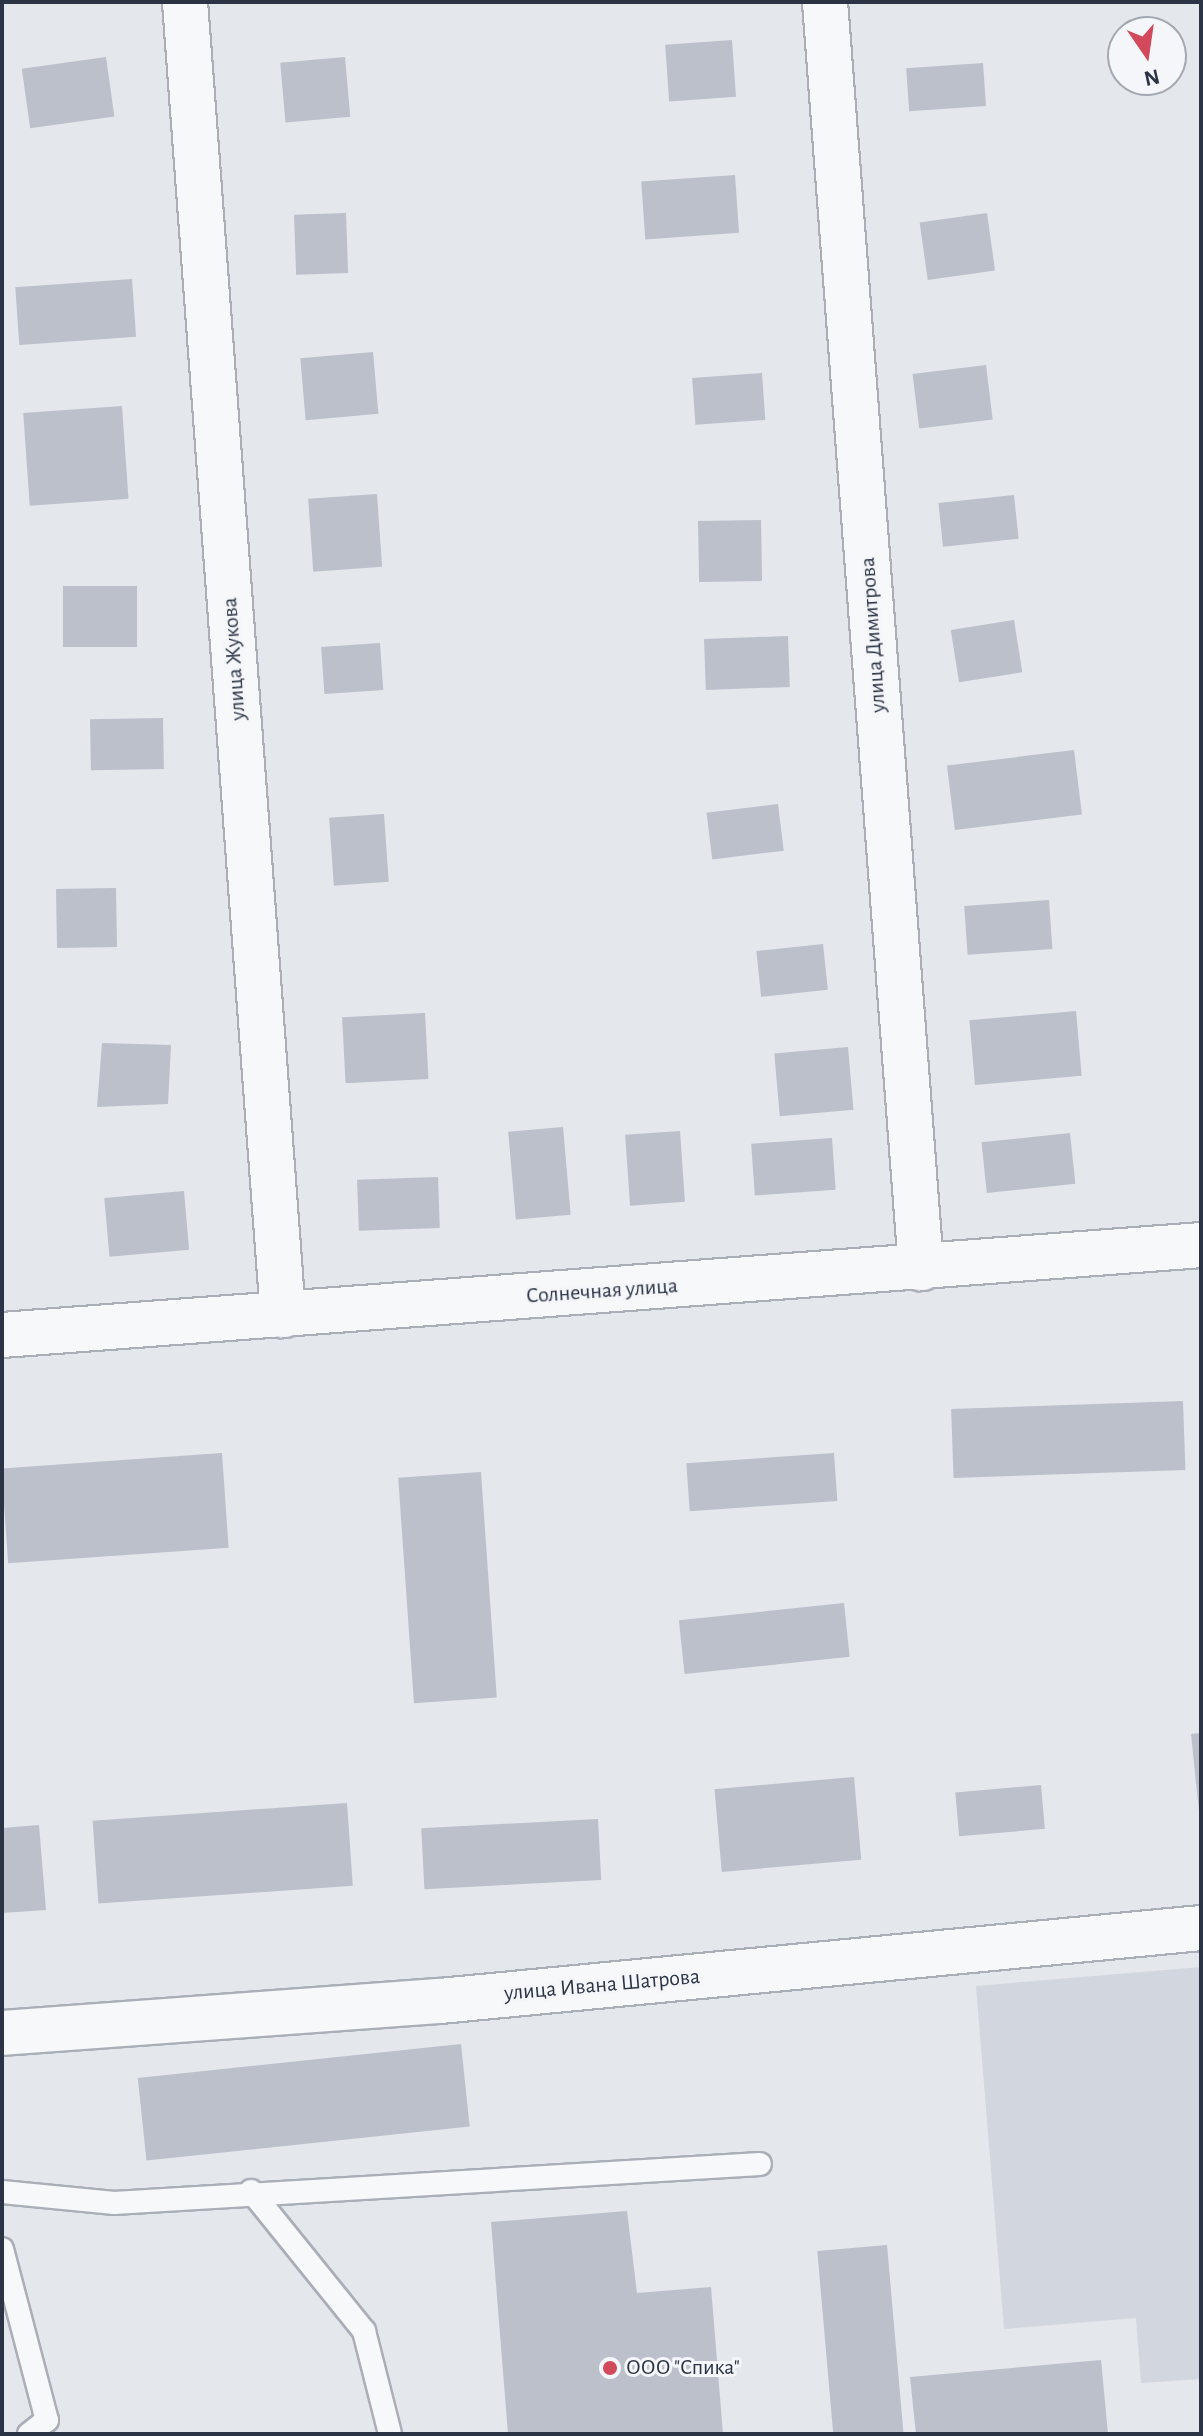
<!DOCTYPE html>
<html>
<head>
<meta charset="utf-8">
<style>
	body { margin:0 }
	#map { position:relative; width:1203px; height:2436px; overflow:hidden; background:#e4e7ec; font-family:"Alegreya Sans",sans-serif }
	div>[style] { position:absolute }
	.built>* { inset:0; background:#d2d6de }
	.building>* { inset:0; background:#bbc0ca; transform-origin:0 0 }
	.roads { filter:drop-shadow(2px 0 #a9aeb7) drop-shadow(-2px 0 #a9aeb7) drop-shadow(0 2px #a9aeb7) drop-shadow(0 -2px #a9aeb7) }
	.lane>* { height:22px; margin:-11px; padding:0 11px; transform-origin:11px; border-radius:11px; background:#f7f8fa }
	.street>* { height:44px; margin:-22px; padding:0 22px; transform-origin:22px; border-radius:22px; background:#f7f8fa }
	.dots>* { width:22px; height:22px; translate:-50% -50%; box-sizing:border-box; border:4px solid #f4f6f9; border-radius:50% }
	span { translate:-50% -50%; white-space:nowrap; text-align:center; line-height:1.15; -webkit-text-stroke:6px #f4f6f9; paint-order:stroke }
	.street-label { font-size:22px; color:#2b3445 }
	.poi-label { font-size:22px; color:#2b3445 }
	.left { translate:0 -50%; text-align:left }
	.frame { position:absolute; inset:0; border:4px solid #2b3445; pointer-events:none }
	.north { position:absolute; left:1107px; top:16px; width:80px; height:80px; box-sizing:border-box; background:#f4f6f9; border:2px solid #a4a8b1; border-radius:50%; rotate:167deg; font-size:22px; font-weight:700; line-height:32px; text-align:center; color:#2b3445 }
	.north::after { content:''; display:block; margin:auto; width:28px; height:36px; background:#d1495b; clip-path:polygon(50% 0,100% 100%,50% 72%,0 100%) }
</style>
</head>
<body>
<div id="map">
	<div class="built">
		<div style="clip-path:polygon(1201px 1967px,1201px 2379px,1141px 2383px,1136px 2318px,1004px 2329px,976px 1986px)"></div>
	</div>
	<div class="building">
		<div style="left:732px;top:40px;width:57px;height:67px;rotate:86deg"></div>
		<div style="left:106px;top:57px;width:60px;height:85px;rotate:82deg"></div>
		<div style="left:345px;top:57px;width:60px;height:65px;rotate:85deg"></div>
		<div style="left:983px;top:63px;width:43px;height:77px;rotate:86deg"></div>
		<div style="left:735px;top:175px;width:58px;height:94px;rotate:86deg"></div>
		<div style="left:346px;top:213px;width:60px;height:52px;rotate:88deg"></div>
		<div style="left:987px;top:213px;width:58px;height:68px;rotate:82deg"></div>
		<div style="left:132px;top:279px;width:58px;height:117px;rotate:86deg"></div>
		<div style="left:373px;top:352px;width:62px;height:73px;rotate:85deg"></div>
		<div style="left:986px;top:365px;width:55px;height:74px;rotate:83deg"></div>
		<div style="left:762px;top:373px;width:47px;height:70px;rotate:86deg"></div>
		<div style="left:122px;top:406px;width:93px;height:99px;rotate:86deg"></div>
		<div style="left:377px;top:494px;width:73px;height:69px;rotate:86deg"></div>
		<div style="left:1014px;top:495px;width:44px;height:76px;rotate:84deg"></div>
		<div style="left:761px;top:520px;width:61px;height:63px;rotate:89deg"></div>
		<div style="left:137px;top:586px;width:61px;height:74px;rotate:90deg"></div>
		<div style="left:1014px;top:620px;width:53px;height:64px;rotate:81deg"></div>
		<div style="left:788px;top:636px;width:51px;height:84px;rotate:88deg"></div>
		<div style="left:380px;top:643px;width:47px;height:59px;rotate:86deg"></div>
		<div style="left:163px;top:718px;width:51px;height:73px;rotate:89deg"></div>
		<div style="left:1074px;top:750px;width:65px;height:128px;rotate:83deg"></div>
		<div style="left:778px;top:804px;width:47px;height:72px;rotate:83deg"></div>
		<div style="left:384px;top:814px;width:68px;height:55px;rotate:86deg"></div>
		<div style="left:116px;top:888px;width:59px;height:60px;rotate:89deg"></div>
		<div style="left:1049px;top:900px;width:49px;height:85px;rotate:86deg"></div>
		<div style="left:823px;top:944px;width:46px;height:67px;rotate:84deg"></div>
		<div style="left:1076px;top:1011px;width:65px;height:107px;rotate:85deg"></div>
		<div style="left:425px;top:1013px;width:66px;height:83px;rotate:87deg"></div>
		<div style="clip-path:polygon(102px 1043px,171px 1045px,168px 1104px,97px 1107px)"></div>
		<div style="left:848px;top:1047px;width:63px;height:74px;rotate:85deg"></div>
		<div style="left:563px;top:1127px;width:88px;height:55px;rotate:85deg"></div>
		<div style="left:680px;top:1131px;width:71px;height:55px;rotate:86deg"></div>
		<div style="left:1070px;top:1133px;width:51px;height:89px;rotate:84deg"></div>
		<div style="left:832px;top:1138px;width:52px;height:81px;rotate:86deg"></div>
		<div style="left:438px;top:1177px;width:51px;height:81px;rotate:88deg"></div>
		<div style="left:184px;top:1191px;width:59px;height:80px;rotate:85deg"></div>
		<div style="left:1183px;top:1401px;width:69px;height:232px;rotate:88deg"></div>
		<div style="left:222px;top:1453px;width:95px;height:221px;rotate:86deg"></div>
		<div style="left:834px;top:1453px;width:48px;height:148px;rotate:86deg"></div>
		<div style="left:481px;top:1472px;width:226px;height:83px;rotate:86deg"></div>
		<div style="left:844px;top:1603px;width:54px;height:166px;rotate:84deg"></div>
		<div style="clip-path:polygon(1201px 1733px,1201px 1811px,1199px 1811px,1191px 1734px)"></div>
		<div style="left:854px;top:1777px;width:83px;height:140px;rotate:85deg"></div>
		<div style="left:1041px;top:1785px;width:44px;height:86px;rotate:85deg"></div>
		<div style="left:347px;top:1803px;width:83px;height:255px;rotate:86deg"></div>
		<div style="left:598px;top:1819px;width:61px;height:177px;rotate:87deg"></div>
		<div style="clip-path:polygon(39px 1825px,46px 1910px,2px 1913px,2px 1828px)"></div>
		<div style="left:461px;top:2044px;width:83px;height:325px;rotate:84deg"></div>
		<div style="clip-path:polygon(627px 2211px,637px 2293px,711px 2287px,723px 2434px,508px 2434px,491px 2222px)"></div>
		<div style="left:887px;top:2245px;width:190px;height:70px;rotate:85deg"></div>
		<div style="clip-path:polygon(1101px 2360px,1108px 2434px,916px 2434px,910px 2377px)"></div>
	</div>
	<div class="roads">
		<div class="lane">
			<div style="left:251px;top:2191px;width:180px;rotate:51.1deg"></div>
			<div style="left:364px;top:2331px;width:106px;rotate:75.8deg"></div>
			<div style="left:2px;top:2192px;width:113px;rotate:5.6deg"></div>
			<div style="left:114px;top:2203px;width:647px;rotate:-3.45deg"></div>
			<div style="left:2px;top:2249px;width:177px;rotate:75.3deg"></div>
			<div style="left:47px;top:2420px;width:23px;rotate:142deg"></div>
		</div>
		<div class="street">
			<div style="left:185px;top:2px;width:1317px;rotate:85.73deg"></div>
			<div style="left:825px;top:2px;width:1270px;rotate:85.66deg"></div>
			<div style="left:2px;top:1335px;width:1202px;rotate:-4.29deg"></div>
			<div style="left:2px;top:2033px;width:439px;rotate:-4.2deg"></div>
			<div style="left:440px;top:2001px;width:764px;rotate:-5.48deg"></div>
		</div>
	</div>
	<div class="dots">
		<div style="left:610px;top:2368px;background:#d1495b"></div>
	</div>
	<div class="street-label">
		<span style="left:873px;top:635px;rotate:-94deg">улица Димитрова</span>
		<span style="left:234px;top:659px;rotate:-94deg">улица Жукова</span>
		<span style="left:602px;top:1291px;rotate:-4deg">Солнечная улица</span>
		<span style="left:602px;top:1985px;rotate:-5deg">улица Ивана Шатрова</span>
	</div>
	<div class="poi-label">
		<span class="left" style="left:626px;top:2368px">ООО "Спика"</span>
	</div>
	<div class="frame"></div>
	<div class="north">N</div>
</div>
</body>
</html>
